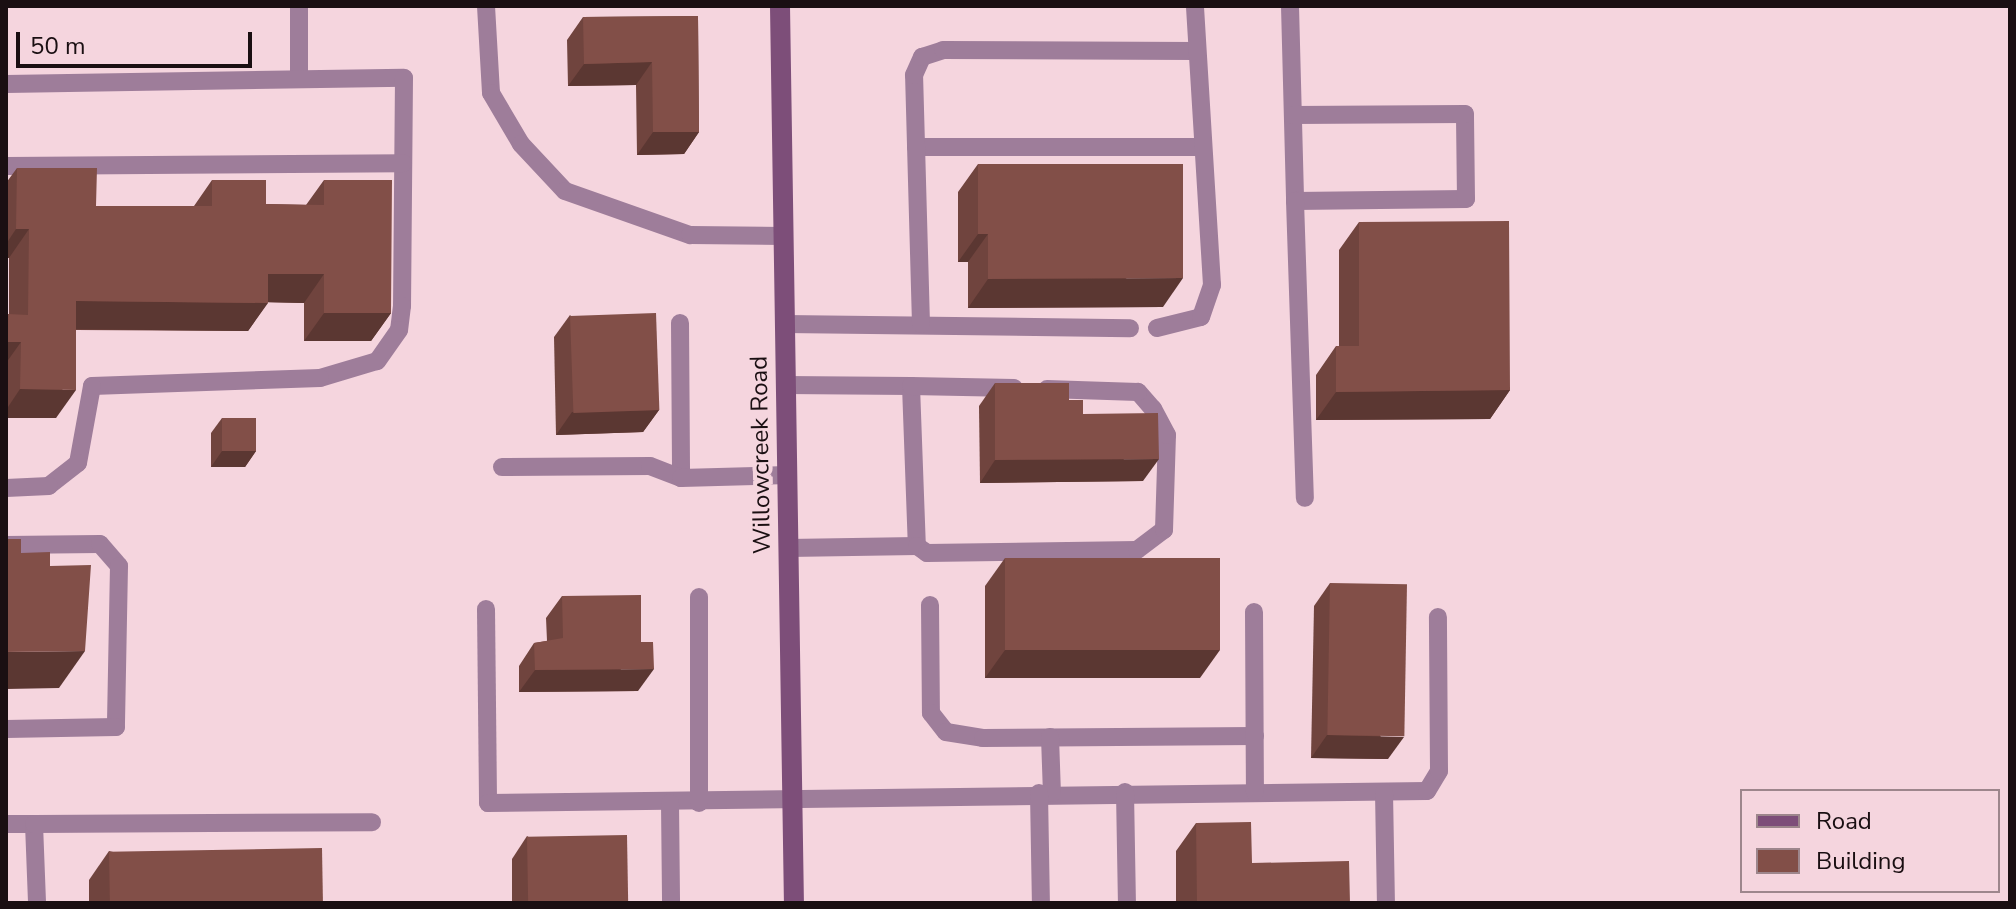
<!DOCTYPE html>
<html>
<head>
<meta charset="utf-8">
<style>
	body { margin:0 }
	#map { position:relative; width:2016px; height:909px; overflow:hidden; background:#f5d5de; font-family:"Nunito Sans",sans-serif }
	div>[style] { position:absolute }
	.lane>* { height:18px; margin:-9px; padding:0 9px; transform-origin:9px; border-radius:9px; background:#9e7d9a }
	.secondary>* { height:20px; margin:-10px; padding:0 10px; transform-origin:10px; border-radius:10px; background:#7d4e79 }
	.wall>* { inset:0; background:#70443e }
	.shaded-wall>* { inset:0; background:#5b3732 }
	.building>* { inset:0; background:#824f48; transform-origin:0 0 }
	span { translate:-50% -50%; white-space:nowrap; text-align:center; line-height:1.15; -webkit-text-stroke:8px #f5d5de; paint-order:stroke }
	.street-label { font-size:24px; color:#1a0f12 }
	.frame { position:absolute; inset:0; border:8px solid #1a0f12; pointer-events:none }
	.legend { position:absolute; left:1740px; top:789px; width:260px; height:104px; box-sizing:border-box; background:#f5d5de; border:2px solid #9d868c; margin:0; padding:10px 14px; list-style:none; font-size:24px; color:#1a0f12 }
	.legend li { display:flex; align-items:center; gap:16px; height:40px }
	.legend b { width:40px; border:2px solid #9d868c }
	.scale { position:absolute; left:16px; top:32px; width:236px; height:36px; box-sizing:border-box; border:4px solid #1a0f12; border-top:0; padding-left:10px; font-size:24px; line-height:28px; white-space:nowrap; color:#1a0f12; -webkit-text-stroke:6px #f5d5de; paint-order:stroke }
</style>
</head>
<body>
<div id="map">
	<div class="lane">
		<div style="left:299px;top:6px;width:73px;rotate:90deg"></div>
		<div style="left:486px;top:6px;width:87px;rotate:86.7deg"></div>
		<div style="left:491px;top:93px;width:59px;rotate:59.5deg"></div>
		<div style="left:521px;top:144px;width:64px;rotate:46.9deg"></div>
		<div style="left:565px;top:191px;width:133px;rotate:19.4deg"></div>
		<div style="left:690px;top:235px;width:93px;rotate:0.6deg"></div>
		<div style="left:1290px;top:6px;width:195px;rotate:88.5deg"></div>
		<div style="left:1295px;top:201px;width:171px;rotate:-0.7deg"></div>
		<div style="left:1466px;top:199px;width:85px;rotate:-90.7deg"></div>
		<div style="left:1465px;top:114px;width:172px;rotate:179.7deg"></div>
		<div style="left:6px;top:84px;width:398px;rotate:-0.9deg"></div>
		<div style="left:404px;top:78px;width:228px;rotate:90.5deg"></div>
		<div style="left:402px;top:306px;width:24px;rotate:97deg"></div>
		<div style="left:399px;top:330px;width:38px;rotate:125deg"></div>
		<div style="left:377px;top:361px;width:59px;rotate:163.4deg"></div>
		<div style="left:320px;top:378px;width:228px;rotate:178deg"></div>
		<div style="left:92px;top:386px;width:78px;rotate:100.3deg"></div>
		<div style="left:78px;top:463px;width:37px;rotate:142deg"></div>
		<div style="left:49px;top:486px;width:43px;rotate:177.3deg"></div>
		<div style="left:916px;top:147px;width:287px"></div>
		<div style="left:6px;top:166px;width:397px;rotate:-0.4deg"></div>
		<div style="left:1295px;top:201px;width:297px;rotate:88.1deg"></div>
		<div style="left:680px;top:323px;width:155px;rotate:89.6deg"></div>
		<div style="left:785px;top:324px;width:345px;rotate:0.7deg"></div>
		<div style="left:921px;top:324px;width:249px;rotate:-91.6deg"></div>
		<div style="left:914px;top:75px;width:20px;rotate:-66deg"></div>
		<div style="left:922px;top:57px;width:22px;rotate:-18deg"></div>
		<div style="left:943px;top:50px;width:253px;rotate:0.2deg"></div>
		<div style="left:1157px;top:328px;width:45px;rotate:-14deg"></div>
		<div style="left:1201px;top:317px;width:34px;rotate:-71deg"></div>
		<div style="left:1212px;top:285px;width:280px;rotate:-93.5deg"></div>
		<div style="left:785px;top:385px;width:126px;rotate:0.5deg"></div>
		<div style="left:911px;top:386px;width:160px;rotate:87.9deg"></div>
		<div style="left:917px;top:546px;width:129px;rotate:179.1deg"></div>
		<div style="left:911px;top:386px;width:103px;rotate:1.1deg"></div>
		<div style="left:502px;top:467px;width:148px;rotate:-0.4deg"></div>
		<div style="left:650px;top:466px;width:33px;rotate:21deg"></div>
		<div style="left:681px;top:478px;width:106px;rotate:-1.6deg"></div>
		<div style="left:6px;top:545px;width:94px;rotate:-0.6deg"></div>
		<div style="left:100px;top:544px;width:29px;rotate:49deg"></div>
		<div style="left:119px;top:566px;width:161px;rotate:91.1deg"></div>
		<div style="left:116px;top:727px;width:110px;rotate:179deg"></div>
		<div style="left:917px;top:546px;width:12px;rotate:35deg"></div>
		<div style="left:927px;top:553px;width:210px;rotate:-0.8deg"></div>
		<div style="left:1137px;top:550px;width:34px;rotate:-37deg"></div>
		<div style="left:1164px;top:530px;width:95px;rotate:-88.2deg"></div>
		<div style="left:1167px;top:435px;width:30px;rotate:-118deg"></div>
		<div style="left:1153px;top:409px;width:23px;rotate:-131deg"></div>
		<div style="left:1138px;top:392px;width:91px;rotate:-178.1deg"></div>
		<div style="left:930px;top:605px;width:108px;rotate:89.5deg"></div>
		<div style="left:931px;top:713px;width:24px;rotate:52deg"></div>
		<div style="left:946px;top:732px;width:37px;rotate:9deg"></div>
		<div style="left:983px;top:738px;width:272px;rotate:-0.4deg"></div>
		<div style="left:486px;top:609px;width:194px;rotate:89.4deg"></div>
		<div style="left:488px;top:803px;width:939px;rotate:-0.73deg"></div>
		<div style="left:1427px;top:791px;width:23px;rotate:-59deg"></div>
		<div style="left:1439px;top:771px;width:154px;rotate:-90.4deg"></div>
		<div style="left:1254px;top:612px;width:180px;rotate:89.7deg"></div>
		<div style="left:1050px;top:737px;width:56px;rotate:88deg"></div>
		<div style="left:1125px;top:792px;width:111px;rotate:89deg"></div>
		<div style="left:1384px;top:792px;width:111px;rotate:89deg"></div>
		<div style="left:1039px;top:793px;width:110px;rotate:89deg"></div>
		<div style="left:670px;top:803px;width:100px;rotate:89.4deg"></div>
		<div style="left:699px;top:803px;width:206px;rotate:-90deg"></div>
		<div style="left:6px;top:824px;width:28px"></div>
		<div style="left:34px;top:824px;width:79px;rotate:87.8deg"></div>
		<div style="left:34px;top:824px;width:338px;rotate:-0.3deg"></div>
	</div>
	<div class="secondary">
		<div style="left:780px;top:6px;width:897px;rotate:89.11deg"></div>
	</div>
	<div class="wall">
		<div style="clip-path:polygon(698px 16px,699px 132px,684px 154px,637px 155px,636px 85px,568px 86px,567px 40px,583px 17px)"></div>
		<div style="clip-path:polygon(978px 164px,1163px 307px,968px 308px,968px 262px,958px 262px,958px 192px)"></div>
		<div style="clip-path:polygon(17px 168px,96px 206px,194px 206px,212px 180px,266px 204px,306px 205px,324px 180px,391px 313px,371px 341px,304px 341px,304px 303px,268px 302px,248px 331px,76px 330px,56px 418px,6px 418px,6px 317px,9px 314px,9px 258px,6px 258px,6px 183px)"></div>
		<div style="clip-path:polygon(1359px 222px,1510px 390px,1490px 419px,1316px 420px,1316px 375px,1336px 346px,1339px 346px,1339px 250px)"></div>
		<div style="clip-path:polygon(570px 315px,659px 410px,643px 432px,556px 435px,554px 337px)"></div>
		<div style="clip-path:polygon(995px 383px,1069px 400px,1083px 414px,1143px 481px,980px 483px,979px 406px)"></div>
		<div style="clip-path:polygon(222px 418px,256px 451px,245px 467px,211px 467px,211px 433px)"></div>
		<div style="clip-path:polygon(1005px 558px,1200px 678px,985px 678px,985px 586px)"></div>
		<div style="clip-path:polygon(1330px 583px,1388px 759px,1311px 758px,1314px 606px)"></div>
		<div style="clip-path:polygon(562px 596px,638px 691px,519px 692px,519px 666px,534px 643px,547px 641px,546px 618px)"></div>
		<div style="clip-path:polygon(1196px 823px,1252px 863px,1350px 903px,1176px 903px,1176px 851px)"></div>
		<div style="clip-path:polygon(527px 836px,628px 903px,512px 903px,512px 859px)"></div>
		<div style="clip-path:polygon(109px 851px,323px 903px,89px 903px,89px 880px)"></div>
	</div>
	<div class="shaded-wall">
		<div style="clip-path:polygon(652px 62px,636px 85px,568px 86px,584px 64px)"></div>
		<div style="clip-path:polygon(653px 132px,699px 132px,684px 154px,637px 155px)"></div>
		<div style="clip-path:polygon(16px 229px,29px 229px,9px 258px,6px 258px,6px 244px)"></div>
		<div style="clip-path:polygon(978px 234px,988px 234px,968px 262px,958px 262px)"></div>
		<div style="clip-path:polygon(268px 274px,324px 274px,304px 303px,248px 302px)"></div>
		<div style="clip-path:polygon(1183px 278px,1163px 307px,968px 308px,988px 279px)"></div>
		<div style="clip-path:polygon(76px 301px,268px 303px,248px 331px,56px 329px)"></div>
		<div style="clip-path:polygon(324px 313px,391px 313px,371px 341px,304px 341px)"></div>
		<div style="clip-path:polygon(8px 342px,21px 342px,6px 363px,6px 345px)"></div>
		<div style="clip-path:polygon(20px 389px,76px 390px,56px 418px,6px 418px,6px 410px)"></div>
		<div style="clip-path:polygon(1510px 390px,1490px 419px,1316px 420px,1336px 392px)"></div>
		<div style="clip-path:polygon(659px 410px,643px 432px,556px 435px,572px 412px)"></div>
		<div style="clip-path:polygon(222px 451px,256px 451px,245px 467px,211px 467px)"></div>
		<div style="clip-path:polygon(1159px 459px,1143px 481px,980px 483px,995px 460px)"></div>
		<div style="clip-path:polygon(1005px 650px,1220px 650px,1200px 678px,985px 678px)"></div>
		<div style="clip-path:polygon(85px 651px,59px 688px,6px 689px,6px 652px)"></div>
		<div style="clip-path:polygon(654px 669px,638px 691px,519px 692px,535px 670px)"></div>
		<div style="clip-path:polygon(1327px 735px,1404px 737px,1388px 759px,1311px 758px)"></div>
	</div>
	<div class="building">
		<div style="clip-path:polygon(698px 16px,699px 132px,653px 132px,652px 62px,584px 64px,583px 17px)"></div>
		<div style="clip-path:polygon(978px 164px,1183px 164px,1183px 278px,988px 279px,988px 234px,978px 234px)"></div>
		<div style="clip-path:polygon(17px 168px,97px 168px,96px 206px,212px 206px,212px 180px,266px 180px,266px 204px,324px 205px,324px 180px,392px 180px,391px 313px,324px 313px,324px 274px,268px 274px,268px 303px,76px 301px,76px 390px,20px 389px,21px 342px,8px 342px,8px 314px,28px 315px,29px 229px,16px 229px)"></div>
		<div style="clip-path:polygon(1509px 221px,1510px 390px,1336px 392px,1336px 346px,1359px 346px,1359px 222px)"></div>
		<div style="left:656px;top:313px;width:97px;height:86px;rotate:88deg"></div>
		<div style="clip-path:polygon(995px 383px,1069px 383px,1069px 400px,1083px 400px,1083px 414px,1158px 413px,1159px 459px,995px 460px)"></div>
		<div style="left:222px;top:418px;width:34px;height:33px"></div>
		<div style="clip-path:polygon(6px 539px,21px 539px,21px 553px,50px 552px,50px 566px,91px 565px,85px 651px,6px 652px)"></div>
		<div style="left:1005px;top:558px;width:215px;height:92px"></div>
		<div style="left:1330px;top:583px;width:77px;height:152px;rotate:1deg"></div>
		<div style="clip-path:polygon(641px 595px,641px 642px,653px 642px,654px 669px,535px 670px,534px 643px,563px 638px,562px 596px)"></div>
		<div style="clip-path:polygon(1251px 822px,1252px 863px,1349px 861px,1350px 903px,1197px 903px,1196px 823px)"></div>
		<div style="left:627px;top:835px;width:68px;height:100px;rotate:89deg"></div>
		<div style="left:322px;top:848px;width:55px;height:213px;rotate:89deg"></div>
	</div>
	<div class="street-label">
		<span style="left:761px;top:455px;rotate:-91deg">Willowcreek Road</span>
	</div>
	<div class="frame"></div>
	<ul class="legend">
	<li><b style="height:10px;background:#7d4e79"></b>Road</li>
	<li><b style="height:22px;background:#824f48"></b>Building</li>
	</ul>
	<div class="scale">50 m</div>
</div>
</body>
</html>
